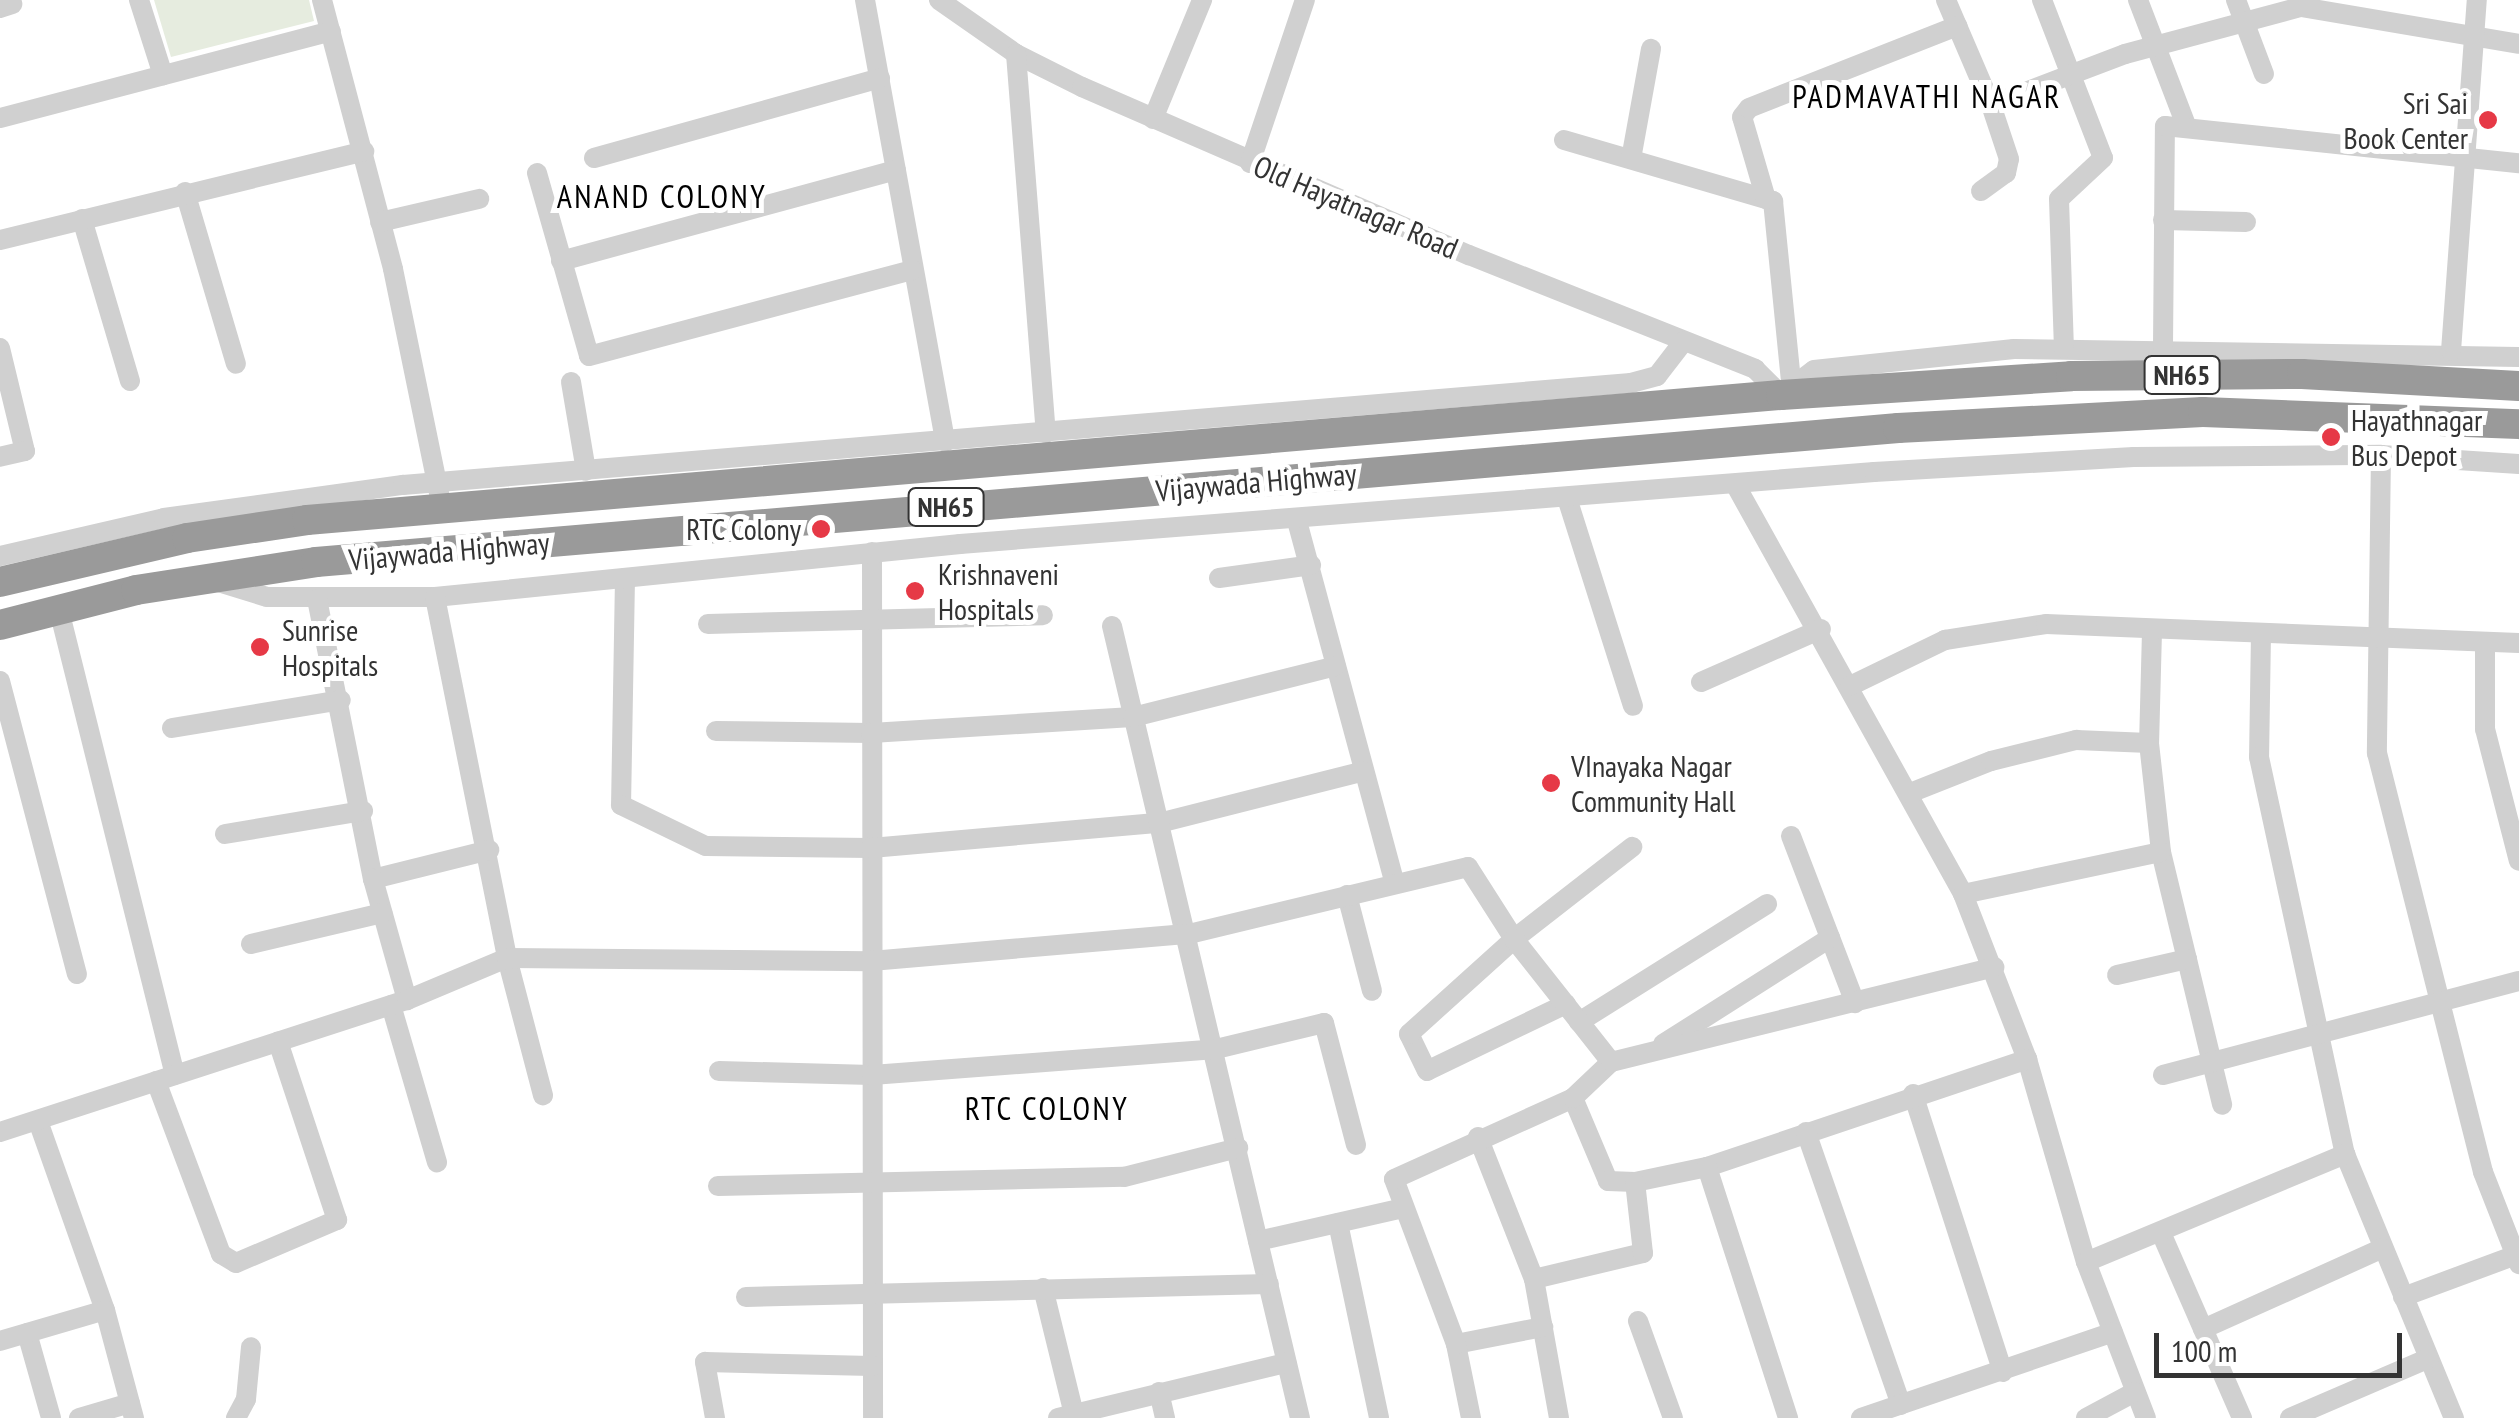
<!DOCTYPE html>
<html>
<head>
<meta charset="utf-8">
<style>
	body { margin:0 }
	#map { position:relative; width:2519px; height:1418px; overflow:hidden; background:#fff; font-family:"PT Sans Narrow",sans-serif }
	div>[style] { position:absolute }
	.green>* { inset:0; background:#e6ecdf }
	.minor>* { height:20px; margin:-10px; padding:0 10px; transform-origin:10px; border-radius:10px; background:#d0d0d0 }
	.highway>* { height:30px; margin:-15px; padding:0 15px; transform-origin:15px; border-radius:15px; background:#9a9a9a }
	.dots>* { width:28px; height:28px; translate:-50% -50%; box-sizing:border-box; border:5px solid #fff; border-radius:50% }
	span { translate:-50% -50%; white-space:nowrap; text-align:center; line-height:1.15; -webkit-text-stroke:10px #fff; paint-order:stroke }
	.shield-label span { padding:2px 8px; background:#fff; border:2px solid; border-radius:8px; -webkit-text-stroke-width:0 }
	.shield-label { font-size:28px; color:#333; font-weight:700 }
	.poi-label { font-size:30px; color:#333 }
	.right { translate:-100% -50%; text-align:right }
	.left { translate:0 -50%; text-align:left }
	.street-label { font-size:30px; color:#333 }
	.neighbourhood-label { font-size:32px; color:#000; letter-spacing:2.5px }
	.scale { position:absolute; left:2154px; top:1333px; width:248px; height:45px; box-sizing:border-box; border:5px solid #333; border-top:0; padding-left:12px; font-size:30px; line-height:35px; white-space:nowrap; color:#333; -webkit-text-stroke:8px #fff; paint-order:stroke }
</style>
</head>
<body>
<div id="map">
	<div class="green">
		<div style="clip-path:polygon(154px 0,309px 0,314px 21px,171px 57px)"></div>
	</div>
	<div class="minor">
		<div style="left:139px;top:0;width:79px;rotate:72.3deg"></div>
		<div style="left:322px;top:0;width:278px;rotate:75.2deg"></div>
		<div style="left:393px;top:269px;width:230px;rotate:78.4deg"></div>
		<div style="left:865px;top:0;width:449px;rotate:79.7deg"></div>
		<div style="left:939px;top:0;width:94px;rotate:35deg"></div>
		<div style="left:1016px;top:54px;width:74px;rotate:26.6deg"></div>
		<div style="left:1082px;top:87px;width:422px;rotate:23.5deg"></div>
		<div style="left:1469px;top:255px;width:308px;rotate:21.7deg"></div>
		<div style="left:1755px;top:369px;width:37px;rotate:45deg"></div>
		<div style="left:1781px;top:395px;width:41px;rotate:-37.1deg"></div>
		<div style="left:1814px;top:370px;width:201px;rotate:-6deg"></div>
		<div style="left:2014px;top:349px;width:505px;rotate:0.91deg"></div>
		<div style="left:1946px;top:0;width:114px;rotate:66.8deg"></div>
		<div style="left:2042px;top:0;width:169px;rotate:68.9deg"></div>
		<div style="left:2103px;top:158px;width:60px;rotate:137deg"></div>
		<div style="left:2059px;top:199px;width:149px;rotate:88.1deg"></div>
		<div style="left:2138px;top:0;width:134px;rotate:69deg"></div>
		<div style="left:2236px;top:0;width:79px;rotate:69.3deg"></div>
		<div style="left:0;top:8px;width:13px;rotate:-18deg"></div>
		<div style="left:1016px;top:54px;width:380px;rotate:85.5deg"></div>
		<div style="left:0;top:118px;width:342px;rotate:-14.7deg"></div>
		<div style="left:1153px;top:119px;width:129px;rotate:-67.6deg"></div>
		<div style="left:1564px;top:140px;width:218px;rotate:16.3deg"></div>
		<div style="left:1773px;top:201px;width:182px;rotate:84.3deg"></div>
		<div style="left:594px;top:158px;width:297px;rotate:-15.6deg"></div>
		<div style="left:1631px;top:159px;width:112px;rotate:-79.7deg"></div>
		<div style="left:1250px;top:163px;width:172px;rotate:-71.4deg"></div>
		<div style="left:537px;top:173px;width:190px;rotate:74.1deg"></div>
		<div style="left:589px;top:356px;width:335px;rotate:-14.9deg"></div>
		<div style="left:1981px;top:191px;width:31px;rotate:-36deg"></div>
		<div style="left:2006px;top:173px;width:14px;rotate:-78deg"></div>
		<div style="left:2009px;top:159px;width:57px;rotate:-108.4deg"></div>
		<div style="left:1991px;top:105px;width:143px;rotate:-20.8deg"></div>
		<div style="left:2125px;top:54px;width:182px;rotate:-15deg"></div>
		<div style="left:2301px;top:7px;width:221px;rotate:9.6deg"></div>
		<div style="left:185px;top:192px;width:179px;rotate:73.5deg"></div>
		<div style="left:1766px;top:199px;width:85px;rotate:-106.3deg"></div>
		<div style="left:1742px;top:117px;width:11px;rotate:-52deg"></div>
		<div style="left:1749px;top:108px;width:224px;rotate:-21.5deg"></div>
		<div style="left:82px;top:219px;width:169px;rotate:73.5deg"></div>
		<div style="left:2163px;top:220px;width:83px;rotate:1.4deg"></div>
		<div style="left:380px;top:222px;width:102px;rotate:-13.1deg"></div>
		<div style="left:0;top:240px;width:375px;rotate:-13.7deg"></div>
		<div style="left:561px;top:261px;width:347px;rotate:-15.2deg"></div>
		<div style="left:2163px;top:346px;width:220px;rotate:-89.5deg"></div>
		<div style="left:2165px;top:126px;width:356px;rotate:6deg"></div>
		<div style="left:0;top:348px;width:106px;rotate:76.4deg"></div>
		<div style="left:25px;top:451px;width:26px;rotate:167deg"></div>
		<div style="left:2451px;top:351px;width:352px;rotate:-85.8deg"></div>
		<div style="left:571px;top:382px;width:90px;rotate:80.4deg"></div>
		<div style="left:2381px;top:455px;width:298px;rotate:90.8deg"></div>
		<div style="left:2377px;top:753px;width:432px;rotate:75.8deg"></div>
		<div style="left:2483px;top:1172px;width:99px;rotate:68.6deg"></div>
		<div style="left:1735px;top:484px;width:469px;rotate:60.9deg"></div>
		<div style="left:1963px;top:894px;width:177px;rotate:68.8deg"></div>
		<div style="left:2027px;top:1059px;width:211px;rotate:73.8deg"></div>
		<div style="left:2086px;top:1262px;width:167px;rotate:69deg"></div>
		<div style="left:1567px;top:498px;width:218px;rotate:72.4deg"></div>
		<div style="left:1297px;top:521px;width:375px;rotate:74.9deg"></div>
		<div style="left:872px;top:552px;width:866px;rotate:89.93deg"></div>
		<div style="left:0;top:556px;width:168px;rotate:-13deg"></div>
		<div style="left:164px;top:518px;width:241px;rotate:-7.9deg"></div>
		<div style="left:403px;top:485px;width:1232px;rotate:-4.75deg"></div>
		<div style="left:1631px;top:383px;width:27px;rotate:-15deg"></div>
		<div style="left:1657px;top:376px;width:44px;rotate:-52.4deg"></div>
		<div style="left:625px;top:578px;width:227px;rotate:91deg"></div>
		<div style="left:621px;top:805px;width:94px;rotate:25.8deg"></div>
		<div style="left:706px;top:846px;width:165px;rotate:0.7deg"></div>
		<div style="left:871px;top:848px;width:289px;rotate:-5deg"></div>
		<div style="left:1159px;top:823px;width:211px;rotate:-14.2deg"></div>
		<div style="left:1219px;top:578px;width:93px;rotate:-8deg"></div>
		<div style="left:215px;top:581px;width:54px;rotate:17.1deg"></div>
		<div style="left:267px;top:597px;width:168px"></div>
		<div style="left:435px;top:597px;width:528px;rotate:-5.76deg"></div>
		<div style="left:960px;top:544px;width:917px;rotate:-4.5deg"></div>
		<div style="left:1874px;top:472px;width:260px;rotate:-3.3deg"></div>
		<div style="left:2134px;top:457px;width:247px;rotate:-0.5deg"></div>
		<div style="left:2381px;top:455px;width:138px;rotate:3.7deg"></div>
		<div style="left:435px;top:597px;width:368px;rotate:78.7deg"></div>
		<div style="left:507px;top:958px;width:142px;rotate:75.3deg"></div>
		<div style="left:317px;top:599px;width:286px;rotate:78.7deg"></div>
		<div style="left:373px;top:879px;width:120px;rotate:-14deg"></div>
		<div style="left:59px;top:610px;width:479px;rotate:76deg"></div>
		<div style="left:708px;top:624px;width:335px;rotate:-1.5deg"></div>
		<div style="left:1112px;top:626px;width:814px;rotate:76.65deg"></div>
		<div style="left:2152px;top:631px;width:112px;rotate:91.5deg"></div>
		<div style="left:2149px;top:743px;width:110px;rotate:83.7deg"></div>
		<div style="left:2161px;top:852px;width:260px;rotate:76.4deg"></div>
		<div style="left:2261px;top:633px;width:124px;rotate:90.9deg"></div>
		<div style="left:2259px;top:757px;width:406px;rotate:77.8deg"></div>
		<div style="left:2345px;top:1154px;width:286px;rotate:67.6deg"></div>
		<div style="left:2485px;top:642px;width:87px;rotate:90deg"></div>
		<div style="left:2485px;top:729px;width:136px;rotate:75.6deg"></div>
		<div style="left:0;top:681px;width:303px;rotate:75.3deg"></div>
		<div style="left:1701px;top:682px;width:131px;rotate:-23.8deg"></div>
		<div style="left:1850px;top:686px;width:106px;rotate:-25.8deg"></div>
		<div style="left:1945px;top:640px;width:102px;rotate:-9deg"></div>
		<div style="left:2046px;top:624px;width:473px;rotate:2.3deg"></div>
		<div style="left:172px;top:728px;width:171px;rotate:-9.4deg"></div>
		<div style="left:716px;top:731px;width:155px;rotate:0.7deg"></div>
		<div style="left:871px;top:733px;width:262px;rotate:-3.5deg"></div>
		<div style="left:1133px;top:717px;width:209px;rotate:-14.1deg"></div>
		<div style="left:1910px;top:793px;width:87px;rotate:-21.6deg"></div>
		<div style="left:1991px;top:761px;width:88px;rotate:-13.9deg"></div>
		<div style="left:2076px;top:740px;width:73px;rotate:2.4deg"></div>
		<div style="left:225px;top:834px;width:140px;rotate:-9.5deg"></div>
		<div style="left:1791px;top:836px;width:179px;rotate:69deg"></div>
		<div style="left:373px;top:879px;width:126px;rotate:74.3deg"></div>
		<div style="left:1963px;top:894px;width:202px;rotate:-12deg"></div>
		<div style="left:1347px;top:895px;width:99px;rotate:75.4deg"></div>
		<div style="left:251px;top:944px;width:135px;rotate:-13.3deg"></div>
		<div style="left:2117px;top:975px;width:72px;rotate:-12.9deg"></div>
		<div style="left:1566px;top:1004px;width:154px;rotate:154.3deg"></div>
		<div style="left:1427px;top:1071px;width:41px;rotate:-115.9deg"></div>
		<div style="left:1409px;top:1034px;width:142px;rotate:-42.1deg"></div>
		<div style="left:1514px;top:939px;width:150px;rotate:-37.9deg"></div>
		<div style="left:391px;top:1005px;width:164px;rotate:73.7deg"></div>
		<div style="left:1579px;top:1022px;width:222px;rotate:-32.1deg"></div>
		<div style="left:1663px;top:1044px;width:198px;rotate:-32.4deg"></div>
		<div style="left:719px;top:1071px;width:153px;rotate:1.5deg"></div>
		<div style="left:872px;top:1075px;width:345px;rotate:-4.3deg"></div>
		<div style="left:1216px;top:1049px;width:111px;rotate:-13.5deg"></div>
		<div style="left:1324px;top:1023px;width:126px;rotate:75.3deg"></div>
		<div style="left:2163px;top:1075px;width:368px;rotate:-14.8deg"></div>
		<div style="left:156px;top:1081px;width:185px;rotate:69.4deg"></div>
		<div style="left:221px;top:1254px;width:17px;rotate:31deg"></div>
		<div style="left:236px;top:1263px;width:110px;rotate:-23.1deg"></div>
		<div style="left:337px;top:1220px;width:188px;rotate:-108.3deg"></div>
		<div style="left:1913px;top:1094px;width:292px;rotate:72.1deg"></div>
		<div style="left:1573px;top:1098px;width:90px;rotate:67.1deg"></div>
		<div style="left:1608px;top:1181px;width:27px;rotate:2deg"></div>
		<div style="left:1635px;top:1182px;width:74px;rotate:-11.8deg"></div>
		<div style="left:1707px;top:1167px;width:338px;rotate:-18.6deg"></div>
		<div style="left:38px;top:1121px;width:201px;rotate:70.5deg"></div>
		<div style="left:105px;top:1310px;width:112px;rotate:75deg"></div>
		<div style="left:0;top:1132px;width:428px;rotate:-18deg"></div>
		<div style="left:407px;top:1000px;width:108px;rotate:-22.8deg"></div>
		<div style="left:507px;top:958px;width:364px;rotate:0.5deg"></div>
		<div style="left:871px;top:961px;width:319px;rotate:-4.9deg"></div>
		<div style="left:1189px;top:934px;width:287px;rotate:-13.5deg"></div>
		<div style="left:1468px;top:867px;width:85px;rotate:57.4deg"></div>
		<div style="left:1514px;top:939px;width:157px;rotate:51.7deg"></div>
		<div style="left:1806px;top:1132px;width:289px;rotate:70.8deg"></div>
		<div style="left:1478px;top:1137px;width:153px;rotate:68.5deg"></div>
		<div style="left:1534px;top:1279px;width:141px;rotate:79.8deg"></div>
		<div style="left:1707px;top:1167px;width:264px;rotate:72.1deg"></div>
		<div style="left:718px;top:1186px;width:406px;rotate:-1.3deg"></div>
		<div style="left:1124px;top:1177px;width:118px;rotate:-14.3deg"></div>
		<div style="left:1338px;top:1223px;width:199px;rotate:78.1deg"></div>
		<div style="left:2162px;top:1235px;width:200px;rotate:66.4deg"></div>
		<div style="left:1258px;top:1241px;width:149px;rotate:-12.8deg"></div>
		<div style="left:2086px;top:1262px;width:281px;rotate:-22.6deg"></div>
		<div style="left:1534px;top:1279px;width:112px;rotate:-13.4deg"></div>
		<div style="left:1643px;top:1253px;width:71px;rotate:-96.4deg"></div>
		<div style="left:1043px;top:1288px;width:130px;rotate:76.2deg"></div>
		<div style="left:746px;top:1297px;width:523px;rotate:-1.42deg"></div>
		<div style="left:2403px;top:1297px;width:121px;rotate:-20.4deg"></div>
		<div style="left:1638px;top:1321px;width:103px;rotate:70.2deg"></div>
		<div style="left:2203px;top:1329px;width:197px;rotate:-24.2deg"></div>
		<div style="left:27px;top:1333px;width:88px;rotate:74.2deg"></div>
		<div style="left:0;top:1341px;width:109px;rotate:-16.4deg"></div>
		<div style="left:1456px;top:1344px;width:89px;rotate:-11.1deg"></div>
		<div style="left:1159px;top:1392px;width:27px;rotate:77deg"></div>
		<div style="left:79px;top:1418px;width:53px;rotate:-16.4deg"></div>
		<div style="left:236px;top:1418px;width:21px;rotate:-62deg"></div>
		<div style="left:246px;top:1399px;width:52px;rotate:-84.5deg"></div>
		<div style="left:715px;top:1418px;width:57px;rotate:-100.1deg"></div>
		<div style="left:705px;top:1362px;width:167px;rotate:1.4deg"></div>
		<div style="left:1058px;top:1418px;width:235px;rotate:-13.6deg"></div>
		<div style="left:1471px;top:1418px;width:76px;rotate:-101.5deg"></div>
		<div style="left:1456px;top:1344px;width:176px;rotate:-110.6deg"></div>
		<div style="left:1394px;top:1179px;width:196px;rotate:-24.3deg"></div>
		<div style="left:1573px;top:1098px;width:52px;rotate:-43.5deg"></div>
		<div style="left:1611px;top:1062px;width:395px;rotate:-13.9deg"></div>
		<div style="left:1861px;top:1418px;width:266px;rotate:-18.8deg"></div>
		<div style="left:2086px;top:1418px;width:55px;rotate:-28deg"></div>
		<div style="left:2290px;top:1418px;width:151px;rotate:-23.3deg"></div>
	</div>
	<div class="highway">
		<div style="left:0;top:582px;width:192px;rotate:-13.2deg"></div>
		<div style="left:187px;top:538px;width:121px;rotate:-8.5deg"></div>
		<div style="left:307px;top:520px;width:1479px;rotate:-4.85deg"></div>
		<div style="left:1781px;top:395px;width:291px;rotate:-3.7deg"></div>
		<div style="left:2071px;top:376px;width:231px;rotate:-0.5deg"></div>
		<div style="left:2302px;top:374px;width:217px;rotate:3.2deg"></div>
		<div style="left:0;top:625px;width:140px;rotate:-14.4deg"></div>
		<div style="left:136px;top:590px;width:182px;rotate:-8.8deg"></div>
		<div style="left:316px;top:562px;width:1588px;rotate:-4.84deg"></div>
		<div style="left:1898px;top:428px;width:305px;rotate:-3deg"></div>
		<div style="left:2203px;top:412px;width:316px;rotate:2.2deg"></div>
	</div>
	<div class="dots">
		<div style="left:2488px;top:120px;background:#e63946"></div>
		<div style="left:2331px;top:437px;background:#e63946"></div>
		<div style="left:821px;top:529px;background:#e63946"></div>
		<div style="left:915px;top:591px;background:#e63946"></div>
		<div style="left:260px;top:647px;background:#e63946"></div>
		<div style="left:1551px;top:783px;background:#e63946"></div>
	</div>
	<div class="shield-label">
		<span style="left:2182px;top:375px">NH65</span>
		<span style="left:946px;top:507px">NH65</span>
	</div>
	<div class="poi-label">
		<span class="right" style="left:2468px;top:120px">Sri Sai<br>Book Center</span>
		<span class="left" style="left:2351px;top:437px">Hayathnagar<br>Bus Depot</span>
		<span class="right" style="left:801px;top:529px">RTC Colony</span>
		<span class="left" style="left:938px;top:591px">Krishnaveni<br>Hospitals</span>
		<span class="left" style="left:282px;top:647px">Sunrise<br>Hospitals</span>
		<span class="left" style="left:1571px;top:783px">VInayaka Nagar<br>Community Hall</span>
	</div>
	<div class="street-label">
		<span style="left:1356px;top:207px;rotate:23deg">Old Hayatnagar Road</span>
		<span style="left:1256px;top:482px;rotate:-5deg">Vijaywada Highway</span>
		<span style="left:449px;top:551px;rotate:-5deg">Vijaywada Highway</span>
	</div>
	<div class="neighbourhood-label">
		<span style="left:1927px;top:96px">PADMAVATHI NAGAR</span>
		<span style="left:662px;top:196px">ANAND COLONY</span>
		<span style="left:1047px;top:1108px">RTC COLONY</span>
	</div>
	<div class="scale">100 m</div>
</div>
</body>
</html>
